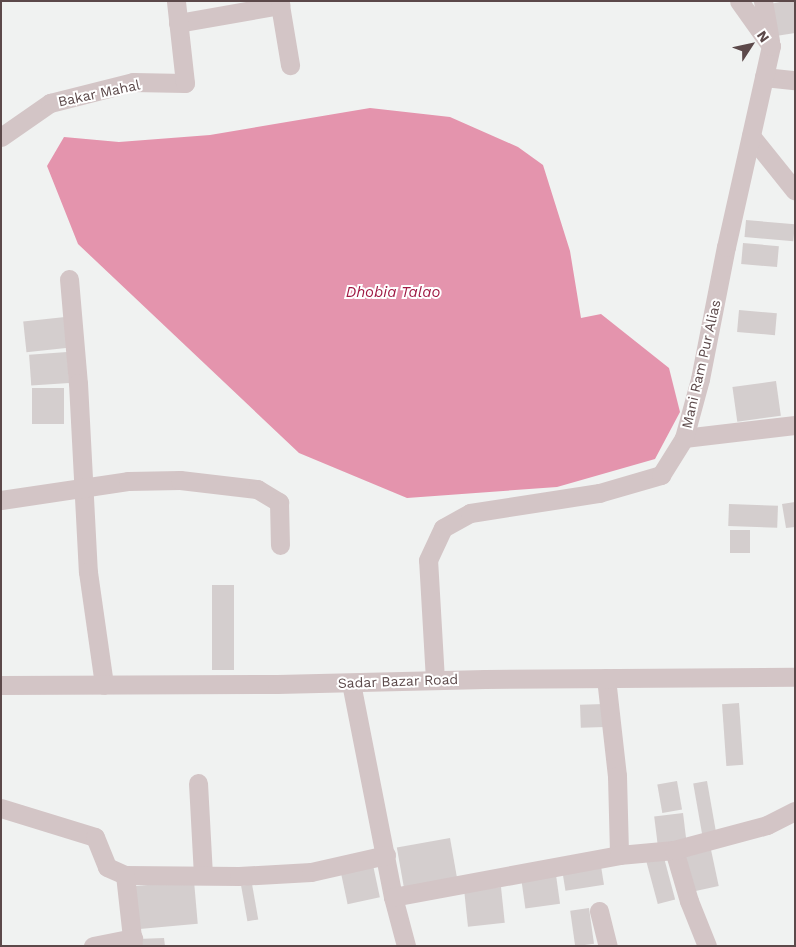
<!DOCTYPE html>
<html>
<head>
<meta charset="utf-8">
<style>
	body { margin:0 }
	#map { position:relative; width:796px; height:947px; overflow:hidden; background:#f0f2f1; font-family:"Work Sans",sans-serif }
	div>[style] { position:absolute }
	.water>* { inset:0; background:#e494ad }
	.building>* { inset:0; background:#d4cece; transform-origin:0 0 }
	.minor>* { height:19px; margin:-9.5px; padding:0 9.5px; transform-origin:9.5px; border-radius:9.5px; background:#d3c5c6 }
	span { translate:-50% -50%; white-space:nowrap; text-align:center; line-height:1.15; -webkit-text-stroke:4px #fff; paint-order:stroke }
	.street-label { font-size:14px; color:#5c494a }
	.water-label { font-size:15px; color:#9f1943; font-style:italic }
	.frame { position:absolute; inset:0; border:2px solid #5c494a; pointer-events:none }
	.north { position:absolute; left:726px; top:20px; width:50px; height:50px; -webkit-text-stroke:4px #fff; paint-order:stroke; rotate:55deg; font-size:14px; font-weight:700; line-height:20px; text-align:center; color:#5c494a }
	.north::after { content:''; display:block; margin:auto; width:18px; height:22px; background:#5c494a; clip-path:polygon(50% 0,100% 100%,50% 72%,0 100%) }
</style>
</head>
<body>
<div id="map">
	<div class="water">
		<div style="clip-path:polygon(370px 108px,450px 117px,518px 147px,543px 165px,570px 251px,581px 318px,601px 314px,669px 368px,680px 412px,655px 459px,557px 487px,407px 498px,299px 453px,78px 244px,47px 166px,64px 137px,119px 142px,210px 135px)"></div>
	</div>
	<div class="building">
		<div style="clip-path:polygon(785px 1px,795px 1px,795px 33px,776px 36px,770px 4px)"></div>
		<div style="left:746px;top:220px;width:49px;height:17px;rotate:5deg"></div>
		<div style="left:743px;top:243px;width:36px;height:21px;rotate:5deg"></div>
		<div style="left:739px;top:310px;width:38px;height:22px;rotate:5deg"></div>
		<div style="left:65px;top:317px;width:31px;height:42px;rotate:84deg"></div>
		<div style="left:67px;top:352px;width:31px;height:38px;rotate:86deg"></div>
		<div style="left:776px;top:381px;width:35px;height:44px;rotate:82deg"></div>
		<div style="left:32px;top:388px;width:32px;height:36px"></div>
		<div style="clip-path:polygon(795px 502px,795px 527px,786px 528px,782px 504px)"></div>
		<div style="left:729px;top:504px;width:49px;height:22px;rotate:2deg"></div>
		<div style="left:730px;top:530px;width:20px;height:23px"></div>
		<div style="left:212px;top:585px;width:22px;height:85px"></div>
		<div style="left:739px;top:703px;width:62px;height:17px;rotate:86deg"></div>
		<div style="left:604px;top:704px;width:23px;height:24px;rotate:88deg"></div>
		<div style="left:677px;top:781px;width:29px;height:20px;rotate:80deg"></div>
		<div style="left:707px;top:781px;width:53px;height:14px;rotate:80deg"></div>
		<div style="left:683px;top:813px;width:31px;height:29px;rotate:83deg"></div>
		<div style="left:450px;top:838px;width:40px;height:54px;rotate:80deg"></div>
		<div style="left:710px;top:845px;width:42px;height:32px;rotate:78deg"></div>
		<div style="left:663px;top:854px;width:47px;height:18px;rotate:75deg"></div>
		<div style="left:373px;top:865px;width:33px;height:33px;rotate:78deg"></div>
		<div style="left:601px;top:866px;width:19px;height:39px;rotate:81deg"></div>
		<div style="left:556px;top:875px;width:29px;height:35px;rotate:82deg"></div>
		<div style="left:194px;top:881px;width:43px;height:64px;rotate:85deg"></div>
		<div style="left:252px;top:884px;width:36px;height:11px;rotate:80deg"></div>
		<div style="left:501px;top:887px;width:36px;height:37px;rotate:84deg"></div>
		<div style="left:589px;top:908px;width:36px;height:19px;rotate:82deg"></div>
		<div style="clip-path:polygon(164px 938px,165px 946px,137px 946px,137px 939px)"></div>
	</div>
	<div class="minor">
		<div style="left:763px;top:1px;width:40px;rotate:80deg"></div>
		<div style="left:178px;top:23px;width:104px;rotate:-10deg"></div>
		<div style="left:280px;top:5px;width:61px;rotate:80.5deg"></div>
		<div style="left:764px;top:77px;width:31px;rotate:6deg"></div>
		<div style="left:751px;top:136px;width:70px;rotate:51.3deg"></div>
		<div style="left:1px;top:137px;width:60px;rotate:-34.8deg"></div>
		<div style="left:50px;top:103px;width:86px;rotate:-14.2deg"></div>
		<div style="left:133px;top:82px;width:52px;rotate:1.1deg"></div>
		<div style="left:185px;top:83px;width:82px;rotate:-96.3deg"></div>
		<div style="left:69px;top:279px;width:104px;rotate:85.1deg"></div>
		<div style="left:78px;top:383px;width:189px;rotate:87deg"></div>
		<div style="left:88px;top:572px;width:114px;rotate:81.9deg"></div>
		<div style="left:684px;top:438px;width:112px;rotate:-6.7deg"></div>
		<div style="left:1px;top:500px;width:128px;rotate:-8.5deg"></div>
		<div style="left:128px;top:481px;width:52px;rotate:-1.1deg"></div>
		<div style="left:180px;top:480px;width:78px;rotate:6.7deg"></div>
		<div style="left:257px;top:489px;width:26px;rotate:31deg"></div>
		<div style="left:279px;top:502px;width:43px;rotate:88.7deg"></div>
		<div style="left:606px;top:678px;width:99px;rotate:83.6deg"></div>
		<div style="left:617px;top:776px;width:79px;rotate:88.5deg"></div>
		<div style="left:435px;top:680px;width:120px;rotate:-93.3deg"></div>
		<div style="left:428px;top:560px;width:35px;rotate:-65deg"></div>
		<div style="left:443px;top:528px;width:31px;rotate:-29deg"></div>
		<div style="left:470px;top:513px;width:131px;rotate:-8.8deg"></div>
		<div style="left:599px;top:493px;width:65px;rotate:-16.2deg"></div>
		<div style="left:661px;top:475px;width:44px;rotate:-58.1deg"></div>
		<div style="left:684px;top:438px;width:61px;rotate:-74.8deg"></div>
		<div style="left:700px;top:379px;width:135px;rotate:-78.9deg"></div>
		<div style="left:726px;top:247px;width:206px;rotate:-77.4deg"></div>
		<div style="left:771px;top:46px;width:55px;rotate:-125.4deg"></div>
		<div style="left:351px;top:683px;width:218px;rotate:78.9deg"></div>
		<div style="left:393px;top:897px;width:51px;rotate:75.1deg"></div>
		<div style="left:1px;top:685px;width:276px;rotate:-0.2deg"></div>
		<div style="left:277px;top:684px;width:208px;rotate:-1.4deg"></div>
		<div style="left:485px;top:679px;width:310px;rotate:-0.4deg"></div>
		<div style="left:198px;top:783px;width:92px;rotate:86.9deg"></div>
		<div style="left:1px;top:808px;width:98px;rotate:17.1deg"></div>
		<div style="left:95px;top:837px;width:32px;rotate:68deg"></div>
		<div style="left:107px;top:867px;width:20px;rotate:24deg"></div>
		<div style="left:125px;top:875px;width:114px;rotate:0.5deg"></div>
		<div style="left:239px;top:876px;width:72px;rotate:-3.2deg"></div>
		<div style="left:311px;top:872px;width:77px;rotate:-12.8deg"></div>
		<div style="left:674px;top:850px;width:53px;rotate:73.6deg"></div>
		<div style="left:689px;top:901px;width:48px;rotate:68.2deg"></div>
		<div style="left:125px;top:875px;width:71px;rotate:83.6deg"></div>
		<div style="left:393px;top:897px;width:230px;rotate:-10.5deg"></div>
		<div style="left:619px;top:855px;width:55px;rotate:-5.2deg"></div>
		<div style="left:674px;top:850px;width:96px;rotate:-15deg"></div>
		<div style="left:767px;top:825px;width:31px;rotate:-27deg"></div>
		<div style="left:599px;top:911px;width:36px;rotate:76deg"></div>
		<div style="left:93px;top:946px;width:41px;rotate:-11.3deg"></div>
	</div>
	<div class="street-label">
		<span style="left:99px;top:93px;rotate:-12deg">Bakar Mahal</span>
		<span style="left:701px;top:364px;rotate:-77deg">Mani Ram Pur Alias</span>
		<span style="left:398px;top:681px;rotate:-2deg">Sadar Bazar Road</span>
	</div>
	<div class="water-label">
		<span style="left:393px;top:293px">Dhobia Talao</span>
	</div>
	<div class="frame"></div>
	<div class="north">N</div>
</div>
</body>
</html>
